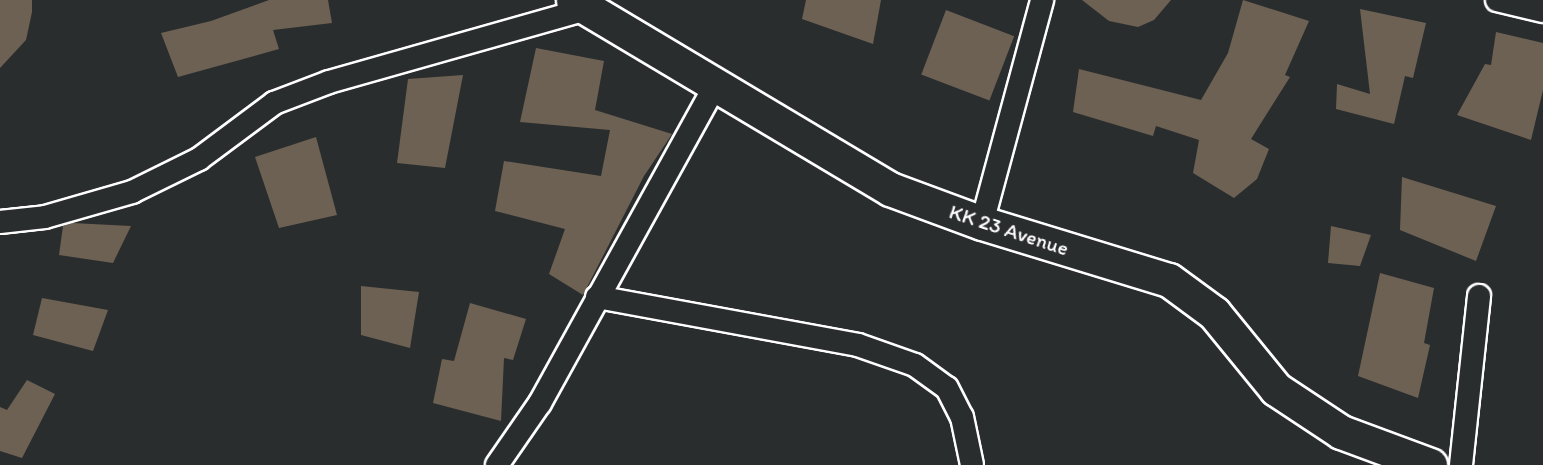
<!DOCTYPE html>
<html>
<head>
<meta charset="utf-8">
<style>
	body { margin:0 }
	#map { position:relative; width:1543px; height:465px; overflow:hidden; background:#2a2d2e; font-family:Itim,sans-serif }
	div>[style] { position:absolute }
	.building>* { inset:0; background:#6d6154; transform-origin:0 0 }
	.roads { filter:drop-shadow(2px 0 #fff) drop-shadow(-2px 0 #fff) drop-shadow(0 2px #fff) drop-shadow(0 -2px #fff) }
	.street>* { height:22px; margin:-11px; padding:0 11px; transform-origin:11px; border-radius:11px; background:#2a2d2e }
	.secondary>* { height:33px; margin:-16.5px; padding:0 16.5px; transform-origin:16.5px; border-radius:16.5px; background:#2a2d2e }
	span { translate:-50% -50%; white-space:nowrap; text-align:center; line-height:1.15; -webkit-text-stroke:4.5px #2a2d2e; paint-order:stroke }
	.street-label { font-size:21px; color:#fff }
</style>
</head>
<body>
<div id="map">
	<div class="building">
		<div style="clip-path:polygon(0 0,32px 0,32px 12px,26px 40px,0 68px)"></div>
		<div style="clip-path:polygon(269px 0,328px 0,332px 23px,273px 30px,279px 49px,178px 77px,161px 33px,211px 21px)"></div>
		<div style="clip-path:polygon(806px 0,881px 0,873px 44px,802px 19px)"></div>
		<div style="clip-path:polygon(1082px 0,1171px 0,1154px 20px,1138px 27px,1109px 21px)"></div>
		<div style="clip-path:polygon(1243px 0,1309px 21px,1285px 75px,1290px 77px,1251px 139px,1269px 149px,1257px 179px,1234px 198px,1193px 173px,1199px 140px,1156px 126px,1153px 136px,1073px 112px,1079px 69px,1201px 100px,1228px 53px)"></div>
		<div style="clip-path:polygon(1360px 9px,1426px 23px,1413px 78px,1405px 76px,1394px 124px,1336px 109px,1337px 84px,1370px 94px)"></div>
		<div style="left:946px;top:10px;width:73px;height:69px;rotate:21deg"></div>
		<div style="clip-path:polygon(1496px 32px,1543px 43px,1543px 90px,1531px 140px,1457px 115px,1485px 64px,1491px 65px)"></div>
		<div style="clip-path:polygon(536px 48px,604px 61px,595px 110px,672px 134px,644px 176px,583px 295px,549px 274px,565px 229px,495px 211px,504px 161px,601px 176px,610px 130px,520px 122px)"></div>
		<div style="clip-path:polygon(463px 75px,445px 168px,397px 163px,408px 79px)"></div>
		<div style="clip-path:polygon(316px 137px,337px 215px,279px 228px,255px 157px)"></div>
		<div style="clip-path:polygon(1402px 177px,1496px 206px,1476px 261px,1400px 230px)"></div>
		<div style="clip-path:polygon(72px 223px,131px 226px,113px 263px,59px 255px,63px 226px)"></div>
		<div style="clip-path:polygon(1331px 226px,1371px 235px,1360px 266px,1328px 263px)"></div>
		<div style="clip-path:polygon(1380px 273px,1434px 288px,1424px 343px,1430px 345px,1418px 398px,1358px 376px)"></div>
		<div style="clip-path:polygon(361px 286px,419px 292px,410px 348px,361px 335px)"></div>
		<div style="clip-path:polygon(42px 298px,108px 310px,93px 351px,33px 335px)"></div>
		<div style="clip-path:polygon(470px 303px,526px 319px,513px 360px,504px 358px,501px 421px,433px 403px,442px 359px,454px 361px)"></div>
		<div style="clip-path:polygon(27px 380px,55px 394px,22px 458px,0 451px,0 407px,7px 410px)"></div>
	</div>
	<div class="roads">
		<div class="street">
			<div style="left:1497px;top:0;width:47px;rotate:13.4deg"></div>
			<div style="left:0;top:222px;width:45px;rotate:-6.3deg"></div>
			<div style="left:45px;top:217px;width:91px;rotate:-16deg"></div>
			<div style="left:132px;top:192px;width:75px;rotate:-26.2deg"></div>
			<div style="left:199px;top:159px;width:94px;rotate:-36.7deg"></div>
			<div style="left:274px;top:103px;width:59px;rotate:-20.9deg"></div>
			<div style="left:329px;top:82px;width:268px;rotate:-15.8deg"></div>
			<div style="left:982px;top:223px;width:231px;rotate:-74.9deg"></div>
			<div style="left:597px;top:297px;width:265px;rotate:10.4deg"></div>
			<div style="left:858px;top:345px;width:60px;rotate:19.3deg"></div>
			<div style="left:915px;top:365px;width:39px;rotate:36deg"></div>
			<div style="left:947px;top:388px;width:33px;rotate:63deg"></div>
			<div style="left:962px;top:417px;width:49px;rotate:78.2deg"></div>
			<div style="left:497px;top:465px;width:75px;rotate:-55.3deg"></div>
			<div style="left:540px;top:403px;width:362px;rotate:-61.1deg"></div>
			<div style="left:1461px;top:465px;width:170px;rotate:-83.9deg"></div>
		</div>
		<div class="secondary">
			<div style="left:573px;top:0;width:369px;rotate:30.8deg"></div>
			<div style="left:890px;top:189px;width:98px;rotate:20.3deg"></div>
			<div style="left:982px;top:223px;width:195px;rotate:17deg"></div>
			<div style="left:1169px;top:280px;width:56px;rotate:36.3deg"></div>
			<div style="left:1214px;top:313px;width:98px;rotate:50.8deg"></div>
			<div style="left:1276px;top:389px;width:78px;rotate:33.5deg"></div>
			<div style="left:1341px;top:432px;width:95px;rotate:20.3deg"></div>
		</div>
	</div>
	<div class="street-label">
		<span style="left:1009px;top:230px;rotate:18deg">KK 23 Avenue</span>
	</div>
</div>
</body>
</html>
